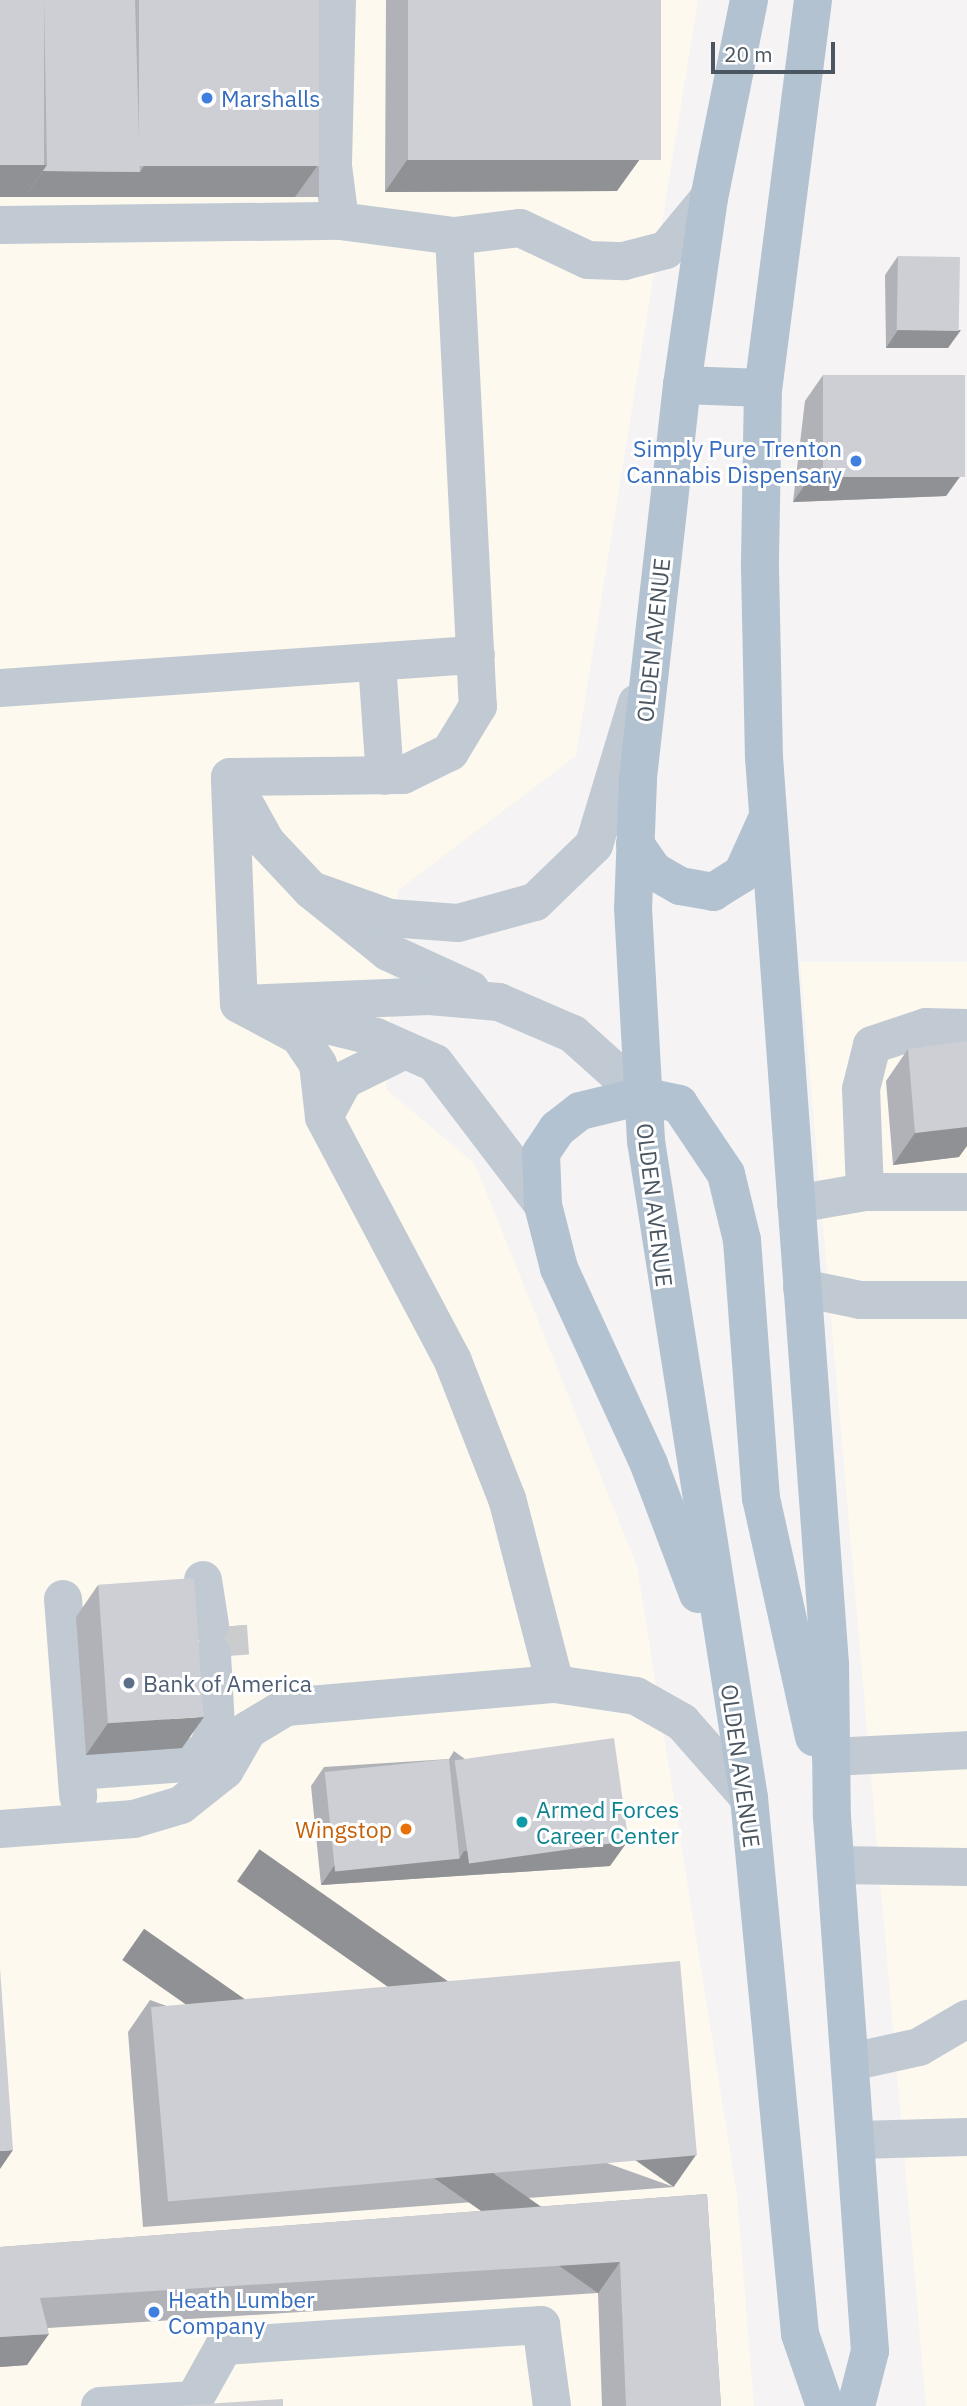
<!DOCTYPE html>
<html>
<head>
<meta charset="utf-8">
<style>
	body { margin:0 }
	#map { position:relative; width:967px; height:2406px; overflow:hidden; background:#f5f3f3; font-family:"IBM Plex Sans",sans-serif }
	div>[style] { position:absolute }
	.commercial>* { inset:0; background:#fdf9ef }
	.minor-tunnel>* { height:38px; margin-top:-19px; transform-origin:0; background:repeating-linear-gradient(90deg,#caccce 0 38px,transparent 0 57px) }
	.minor>* { height:38px; margin:-19px; padding:0 19px; transform-origin:19px; border-radius:19px; background:#c1cad2 }
	.major>* { height:38px; margin:-19px; padding:0 19px; transform-origin:19px; border-radius:19px; background:#b3c2d1 }
	.wall>* { inset:0; background:#b0b2b7; transform-origin:0 0 }
	.shaded-wall>* { inset:0; background:#909195; transform-origin:0 0 }
	.building>* { inset:0; background:#cdcfd5; transform-origin:0 0 }
	.dots>* { width:19px; height:19px; translate:-50% -50%; box-sizing:border-box; border:4px solid #fff; border-radius:50% }
	span { translate:-50% -50%; white-space:nowrap; text-align:center; line-height:1.15; -webkit-text-stroke:6px #fff; paint-order:stroke }
	.shop-label { font-size:23px; color:#366cbe }
	.left { translate:0 -50%; text-align:left }
	.right { translate:-100% -50%; text-align:right }
	.street-label { font-size:23px; color:#4a5661 }
	.service-label { font-size:23px; color:#4e5e75 }
	.culture-label { font-size:23px; color:#0d838f }
	.food-label { font-size:23px; color:#c56008 }
	.scale { position:absolute; left:711px; top:42px; width:124px; height:32px; box-sizing:border-box; border:4px solid #4a5661; border-top:0; padding-left:9px; font-size:21px; line-height:24px; white-space:nowrap; color:#4a5661; -webkit-text-stroke:5px #fff; paint-order:stroke }
</style>
</head>
<body>
<div id="map">
	<div class="commercial">
		<div style="clip-path:polygon(0 0,698px 0,576px 756px,398px 890px,386px 1089px,475px 1164px,637px 1566px,737px 2195px,754px 2406px,0 2406px)"></div>
		<div style="clip-path:polygon(800px 962px,967px 962px,967px 2406px,926px 2406px)"></div>
	</div>
	<div class="minor-tunnel">
		<div style="left:228px;top:1626px;width:30px;rotate:86deg"></div>
	</div>
	<div class="minor">
		<div style="left:337px;top:0;width:166px;rotate:91.4deg"></div>
		<div style="left:333px;top:166px;width:55px;rotate:82.7deg"></div>
		<div style="left:0;top:225px;width:340px;rotate:-0.7deg"></div>
		<div style="left:340px;top:221px;width:115px;rotate:7.5deg"></div>
		<div style="left:454px;top:236px;width:471px;rotate:87.1deg"></div>
		<div style="left:478px;top:706px;width:54px;rotate:121.3deg"></div>
		<div style="left:450px;top:752px;width:52px;rotate:153.9deg"></div>
		<div style="left:403px;top:775px;width:173px;rotate:179.3deg"></div>
		<div style="left:454px;top:236px;width:66px;rotate:-6.9deg"></div>
		<div style="left:520px;top:228px;width:75px;rotate:25.2deg"></div>
		<div style="left:588px;top:260px;width:36px;rotate:2deg"></div>
		<div style="left:624px;top:261px;width:43px;rotate:-14.7deg"></div>
		<div style="left:666px;top:250px;width:67px;rotate:-50.4deg"></div>
		<div style="left:377px;top:663px;width:113px;rotate:86deg"></div>
		<div style="left:0;top:688px;width:477px;rotate:-4deg"></div>
		<div style="left:230px;top:777px;width:74px;rotate:61deg"></div>
		<div style="left:266px;top:842px;width:66px;rotate:46.8deg"></div>
		<div style="left:311px;top:890px;width:99px;rotate:38.8deg"></div>
		<div style="left:388px;top:952px;width:91px;rotate:24.6deg"></div>
		<div style="left:230px;top:783px;width:221px;rotate:87.7deg"></div>
		<div style="left:311px;top:890px;width:84px;rotate:19.5deg"></div>
		<div style="left:390px;top:918px;width:68px;rotate:4.2deg"></div>
		<div style="left:458px;top:923px;width:80px;rotate:-15.3deg"></div>
		<div style="left:535px;top:902px;width:82px;rotate:-44deg"></div>
		<div style="left:594px;top:845px;width:148px;rotate:-73.2deg"></div>
		<div style="left:241px;top:1004px;width:188px;rotate:-2.4deg"></div>
		<div style="left:429px;top:996px;width:70px;rotate:4.9deg"></div>
		<div style="left:499px;top:1002px;width:81px;rotate:23.4deg"></div>
		<div style="left:573px;top:1034px;width:93px;rotate:41.9deg"></div>
		<div style="left:282px;top:1014px;width:97px;rotate:13.7deg"></div>
		<div style="left:376px;top:1037px;width:64px;rotate:23.8deg"></div>
		<div style="left:435px;top:1063px;width:178px;rotate:52.7deg"></div>
		<div style="left:324px;top:1117px;width:42px;rotate:-61.6deg"></div>
		<div style="left:344px;top:1080px;width:68px;rotate:-26.2deg"></div>
		<div style="left:865px;top:1192px;width:103px;rotate:-92.2deg"></div>
		<div style="left:861px;top:1089px;width:45px;rotate:-76deg"></div>
		<div style="left:872px;top:1045px;width:57px;rotate:-18.4deg"></div>
		<div style="left:926px;top:1027px;width:41px;rotate:1.4deg"></div>
		<div style="left:796px;top:1204px;width:70px;rotate:-9.9deg"></div>
		<div style="left:865px;top:1192px;width:102px"></div>
		<div style="left:802px;top:1288px;width:59px;rotate:11.7deg"></div>
		<div style="left:860px;top:1300px;width:107px"></div>
		<div style="left:203px;top:1580px;width:46px;rotate:81.2deg"></div>
		<div style="left:63px;top:1599px;width:198px;rotate:85.6deg"></div>
		<div style="left:555px;top:1684px;width:82px;rotate:8.4deg"></div>
		<div style="left:636px;top:1696px;width:53px;rotate:29.5deg"></div>
		<div style="left:682px;top:1722px;width:101px;rotate:48.6deg"></div>
		<div style="left:831px;top:1757px;width:136px;rotate:-2.9deg"></div>
		<div style="left:77px;top:1771px;width:108px;rotate:-4.2deg"></div>
		<div style="left:185px;top:1763px;width:26px;rotate:-31deg"></div>
		<div style="left:207px;top:1750px;width:26px;rotate:-69deg"></div>
		<div style="left:216px;top:1726px;width:71px;rotate:-93.2deg"></div>
		<div style="left:0;top:1829px;width:134px;rotate:-4.3deg"></div>
		<div style="left:134px;top:1819px;width:49px;rotate:-16.6deg"></div>
		<div style="left:181px;top:1805px;width:56px;rotate:-38.5deg"></div>
		<div style="left:225px;top:1770px;width:46px;rotate:-60.1deg"></div>
		<div style="left:248px;top:1730px;width:44px;rotate:-31.2deg"></div>
		<div style="left:286px;top:1707px;width:270px;rotate:-4.9deg"></div>
		<div style="left:555px;top:1684px;width:191px;rotate:-104.5deg"></div>
		<div style="left:507px;top:1499px;width:148px;rotate:-111.4deg"></div>
		<div style="left:453px;top:1361px;width:276px;rotate:-117.9deg"></div>
		<div style="left:324px;top:1117px;width:53px;rotate:-96.5deg"></div>
		<div style="left:318px;top:1064px;width:34px;rotate:-124deg"></div>
		<div style="left:299px;top:1036px;width:68px;rotate:-151.9deg"></div>
		<div style="left:836px;top:1865px;width:131px;rotate:0.9deg"></div>
		<div style="left:851px;top:2062px;width:70px;rotate:-12.4deg"></div>
		<div style="left:919px;top:2047px;width:56px;rotate:-30.3deg"></div>
		<div style="left:858px;top:2140px;width:109px;rotate:-1.6deg"></div>
		<div style="left:100px;top:2406px;width:94px;rotate:-3.7deg"></div>
		<div style="left:194px;top:2400px;width:62px;rotate:-60.9deg"></div>
		<div style="left:224px;top:2346px;width:318px;rotate:-3.8deg"></div>
		<div style="left:541px;top:2325px;width:82px;rotate:82.3deg"></div>
	</div>
	<div class="major">
		<div style="left:749px;top:0;width:202px;rotate:101.4deg"></div>
		<div style="left:709px;top:198px;width:189px;rotate:98.2deg"></div>
		<div style="left:682px;top:385px;width:397px;rotate:96.4deg"></div>
		<div style="left:638px;top:780px;width:128px;rotate:92.2deg"></div>
		<div style="left:633px;top:908px;width:233px;rotate:86.8deg"></div>
		<div style="left:646px;top:1141px;width:665px;rotate:81.09deg"></div>
		<div style="left:749px;top:1798px;width:538px;rotate:84.56deg"></div>
		<div style="left:800px;top:2334px;width:76px;rotate:70.9deg"></div>
		<div style="left:813px;top:0;width:391px;rotate:97.3deg"></div>
		<div style="left:763px;top:388px;width:180px;rotate:91deg"></div>
		<div style="left:760px;top:568px;width:189px;rotate:88.8deg"></div>
		<div style="left:764px;top:757px;width:909px;rotate:85.84deg"></div>
		<div style="left:830px;top:1664px;width:153px;rotate:89.3deg"></div>
		<div style="left:832px;top:1817px;width:535px;rotate:85.93deg"></div>
		<div style="left:870px;top:2351px;width:57px;rotate:104.3deg"></div>
		<div style="left:682px;top:385px;width:81px;rotate:2.1deg"></div>
		<div style="left:635px;top:844px;width:33px;rotate:55deg"></div>
		<div style="left:654px;top:871px;width:30px;rotate:30deg"></div>
		<div style="left:680px;top:886px;width:34px;rotate:10deg"></div>
		<div style="left:713px;top:892px;width:34px;rotate:-32deg"></div>
		<div style="left:742px;top:874px;width:60px;rotate:-65.6deg"></div>
		<div style="left:698px;top:1594px;width:139px;rotate:-110.7deg"></div>
		<div style="left:649px;top:1464px;width:216px;rotate:-114.7deg"></div>
		<div style="left:559px;top:1268px;width:65px;rotate:-104.3deg"></div>
		<div style="left:543px;top:1205px;width:52px;rotate:-92.2deg"></div>
		<div style="left:541px;top:1153px;width:29px;rotate:-56deg"></div>
		<div style="left:557px;top:1129px;width:29px;rotate:-38deg"></div>
		<div style="left:580px;top:1111px;width:64px;rotate:-13.6deg"></div>
		<div style="left:642px;top:1096px;width:38px;rotate:12deg"></div>
		<div style="left:679px;top:1104px;width:84px;rotate:56.1deg"></div>
		<div style="left:726px;top:1174px;width:68px;rotate:76.4deg"></div>
		<div style="left:742px;top:1240px;width:259px;rotate:85.8deg"></div>
		<div style="left:761px;top:1498px;width:245px;rotate:77.5deg"></div>
	</div>
	<div class="wall">
		<div style="left:0;top:0;width:319px;height:197px"></div>
		<div style="clip-path:polygon(386px 0,661px 0,617px 191px,385px 192px)"></div>
		<div style="clip-path:polygon(898px 256px,948px 348px,886px 348px,885px 275px)"></div>
		<div style="clip-path:polygon(823px 375px,964px 471px,946px 496px,793px 502px,805px 401px)"></div>
		<div style="clip-path:polygon(908px 1049px,959px 1157px,893px 1165px,886px 1081px)"></div>
		<div style="clip-path:polygon(98px 1585px,182px 1748px,86px 1755px,76px 1617px)"></div>
		<div style="clip-path:polygon(454px 1751px,610px 1866px,321px 1885px,311px 1786px,324px 1767px,449px 1759px)"></div>
		<div style="clip-path:polygon(150px 2000px,674px 2187px,143px 2227px,128px 2032px)"></div>
		<div style="clip-path:polygon(707px 2194px,721px 2406px,602px 2406px,598px 2293px,48px 2328px,27px 2365px,0 2367px,0 2247px)"></div>
	</div>
	<div class="shaded-wall">
		<div style="clip-path:polygon(640px 159px,617px 191px,385px 192px,407px 160px)"></div>
		<div style="clip-path:polygon(0 165px,47px 165px,25px 197px,0 197px)"></div>
		<div style="clip-path:polygon(318px 165px,295px 197px,25px 197px,43px 171px,140px 172px,144px 166px)"></div>
		<div style="clip-path:polygon(898px 330px,961px 330px,948px 348px,886px 348px)"></div>
		<div style="clip-path:polygon(964px 471px,946px 496px,793px 502px,811px 476px)"></div>
		<div style="clip-path:polygon(967px 1120px,967px 1146px,959px 1157px,893px 1165px,915px 1133px)"></div>
		<div style="clip-path:polygon(204px 1717px,182px 1748px,86px 1755px,108px 1723px)"></div>
		<div style="clip-path:polygon(628px 1841px,610px 1866px,321px 1885px,334px 1866px,459px 1859px,464px 1851px)"></div>
		<div style="clip-path:polygon(13px 2150px,0 2169px,0 2151px)"></div>
		<div style="left:696px;top:2155px;width:39px;height:533px;rotate:125deg"></div>
		<div style="left:620px;top:2262px;width:38px;height:581px;rotate:125deg"></div>
		<div style="clip-path:polygon(49px 2334px,27px 2365px,0 2367px,0 2337px)"></div>
	</div>
	<div class="building">
		<div style="left:0;top:0;width:44px;height:165px"></div>
		<div style="clip-path:polygon(44px 0,135px 0,140px 172px,43px 171px,47px 165px)"></div>
		<div style="left:139px;top:0;width:180px;height:166px"></div>
		<div style="left:408px;top:0;width:253px;height:160px"></div>
		<div style="left:898px;top:256px;width:62px;height:74px;rotate:1deg"></div>
		<div style="left:823px;top:375px;width:142px;height:102px"></div>
		<div style="clip-path:polygon(967px 1041px,967px 1127px,915px 1133px,908px 1049px)"></div>
		<div style="left:194px;top:1578px;width:139px;height:96px;rotate:86deg"></div>
		<div style="left:614px;top:1738px;width:104px;height:161px;rotate:82deg"></div>
		<div style="left:449px;top:1759px;width:100px;height:125px;rotate:84deg"></div>
		<div style="left:680px;top:1961px;width:195px;height:531px;rotate:85deg"></div>
		<div style="clip-path:polygon(0 1968px,13px 2150px,0 2151px)"></div>
		<div style="clip-path:polygon(707px 2194px,721px 2406px,626px 2406px,620px 2262px,40px 2298px,49px 2334px,0 2337px,0 2247px)"></div>
		<div style="clip-path:polygon(283px 2399px,283px 2406px,172px 2406px)"></div>
	</div>
	<div class="dots">
		<div style="left:207px;top:98px;background:#3f7fe0"></div>
		<div style="left:856px;top:461px;background:#3f7fe0"></div>
		<div style="left:129px;top:1683px;background:#5c6f8a"></div>
		<div style="left:522px;top:1822px;background:#0f9aa8"></div>
		<div style="left:406px;top:1829px;background:#e8710a"></div>
		<div style="left:154px;top:2312px;background:#3f7fe0"></div>
	</div>
	<div class="shop-label">
		<span class="left" style="left:221px;top:98px">Marshalls</span>
		<span class="right" style="left:842px;top:461px">Simply Pure Trenton<br>Cannabis Dispensary</span>
		<span class="left" style="left:168px;top:2312px">Heath Lumber<br>Company</span>
	</div>
	<div class="street-label">
		<span style="left:653px;top:640px;rotate:-84deg">OLDEN AVENUE</span>
		<span style="left:655px;top:1205px;rotate:83deg">OLDEN AVENUE</span>
		<span style="left:741px;top:1766px;rotate:82deg">OLDEN AVENUE</span>
	</div>
	<div class="service-label">
		<span class="left" style="left:143px;top:1683px">Bank of America</span>
	</div>
	<div class="culture-label">
		<span class="left" style="left:536px;top:1822px">Armed Forces<br>Career Center</span>
	</div>
	<div class="food-label">
		<span class="right" style="left:392px;top:1829px">Wingstop</span>
	</div>
	<div class="scale">20 m</div>
</div>
</body>
</html>
